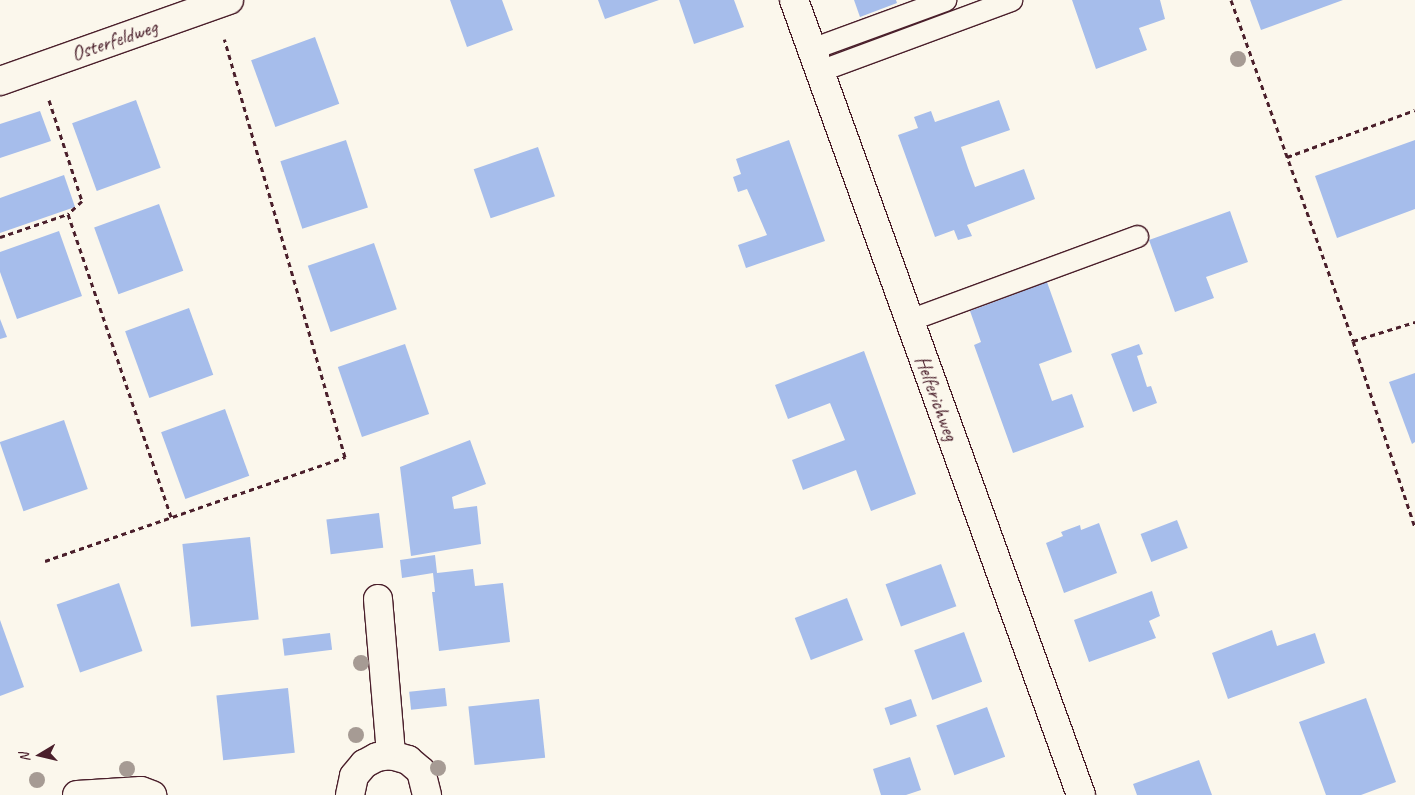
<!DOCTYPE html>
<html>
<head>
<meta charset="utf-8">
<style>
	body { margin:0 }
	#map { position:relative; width:1415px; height:795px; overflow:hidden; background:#fbf7ec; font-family:Caveat,sans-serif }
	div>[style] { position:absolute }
	.building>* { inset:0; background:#a6bdeb; transform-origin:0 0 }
	.path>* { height:3px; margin-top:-1.5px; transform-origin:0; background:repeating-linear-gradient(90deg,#4a1f2b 0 5px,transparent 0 9px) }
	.roads { filter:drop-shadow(1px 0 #4a1f2b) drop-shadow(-1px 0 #4a1f2b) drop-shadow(0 1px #4a1f2b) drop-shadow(0 -1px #4a1f2b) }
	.lane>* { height:21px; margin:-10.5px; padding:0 10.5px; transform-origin:10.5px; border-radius:10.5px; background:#fbf7ec }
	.street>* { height:28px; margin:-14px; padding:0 14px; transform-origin:14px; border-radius:14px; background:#fbf7ec }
	.trees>* { width:16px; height:16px; margin:-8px; border-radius:50%; background:#a69b94 }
	span { translate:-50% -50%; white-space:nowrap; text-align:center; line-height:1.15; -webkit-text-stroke:4.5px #fbf7ec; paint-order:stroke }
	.street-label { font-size:21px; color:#4a1f2b }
	.north { position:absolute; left:15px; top:730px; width:50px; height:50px; -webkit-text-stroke:4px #fbf7ec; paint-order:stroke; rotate:261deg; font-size:14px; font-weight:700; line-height:20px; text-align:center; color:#4a1f2b }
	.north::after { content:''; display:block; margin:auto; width:18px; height:22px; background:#4a1f2b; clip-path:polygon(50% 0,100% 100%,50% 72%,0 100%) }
</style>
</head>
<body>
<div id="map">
	<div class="building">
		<div style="clip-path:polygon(450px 0,502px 0,513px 30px,467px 47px)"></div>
		<div style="clip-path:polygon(598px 0,659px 0,605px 19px)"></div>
		<div style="clip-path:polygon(679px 0,734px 0,744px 27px,694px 44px)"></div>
		<div style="clip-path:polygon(854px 0,896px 0,897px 3px,860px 17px)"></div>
		<div style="clip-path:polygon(1072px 0,1160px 0,1165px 19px,1139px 28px,1147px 50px,1096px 69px)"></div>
		<div style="clip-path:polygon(1250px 0,1343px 0,1261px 30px)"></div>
		<div style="left:315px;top:37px;width:71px;height:68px;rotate:70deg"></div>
		<div style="left:136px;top:100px;width:72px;height:68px;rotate:70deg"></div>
		<div style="clip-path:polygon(999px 100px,1010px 130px,961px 147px,968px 168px,975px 187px,1024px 169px,1035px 199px,967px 225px,972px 236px,958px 240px,954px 230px,935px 237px,898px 135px,918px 128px,914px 117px,931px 111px,935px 122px)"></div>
		<div style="clip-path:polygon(40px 111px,51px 141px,0 158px,0 124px)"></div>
		<div style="left:346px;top:140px;width:71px;height:69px;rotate:72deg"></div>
		<div style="clip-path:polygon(789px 140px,825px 241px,746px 268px,738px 245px,767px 235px,747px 189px,738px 192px,733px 177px,741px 174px,736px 159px)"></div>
		<div style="clip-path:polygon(1415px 140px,1415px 209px,1337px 238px,1315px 176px)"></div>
		<div style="left:538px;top:147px;width:52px;height:68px;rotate:71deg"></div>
		<div style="clip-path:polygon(64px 175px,75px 207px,0 233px,0 198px)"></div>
		<div style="left:159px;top:204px;width:71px;height:69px;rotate:70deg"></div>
		<div style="clip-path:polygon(1230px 211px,1248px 262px,1206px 277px,1214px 298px,1175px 312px,1149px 240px)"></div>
		<div style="clip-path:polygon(59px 231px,82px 296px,17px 319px,0 272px,0 252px)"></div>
		<div style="left:374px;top:243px;width:70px;height:70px;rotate:71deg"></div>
		<div style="clip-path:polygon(1047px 282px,1072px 352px,1039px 364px,1052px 401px,1072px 394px,1084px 427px,1013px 453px,974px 345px,981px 342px,970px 311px)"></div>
		<div style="left:189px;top:308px;width:71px;height:68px;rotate:70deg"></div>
		<div style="clip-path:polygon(0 319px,7px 337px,0 339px)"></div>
		<div style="left:405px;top:344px;width:74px;height:71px;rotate:71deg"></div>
		<div style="clip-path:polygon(1139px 344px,1143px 354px,1137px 356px,1147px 387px,1151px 386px,1157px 403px,1133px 412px,1111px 354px)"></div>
		<div style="clip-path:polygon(864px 351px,916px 494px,871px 511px,856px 470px,803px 490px,792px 460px,845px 440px,830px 403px,788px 419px,775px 385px)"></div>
		<div style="clip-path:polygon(1415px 373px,1415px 442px,1412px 444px,1389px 382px)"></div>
		<div style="left:225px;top:409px;width:71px;height:68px;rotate:70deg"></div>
		<div style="left:64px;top:420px;width:73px;height:68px;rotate:71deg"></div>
		<div style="clip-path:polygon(470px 440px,486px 484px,452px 497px,454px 509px,477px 506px,481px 544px,411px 556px,400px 467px)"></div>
		<div style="left:379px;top:513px;width:35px;height:53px;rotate:83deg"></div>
		<div style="left:1177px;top:520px;width:30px;height:39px;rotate:69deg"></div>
		<div style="clip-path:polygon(1099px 523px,1117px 573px,1064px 593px,1046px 543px,1063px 536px,1061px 532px,1080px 525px,1081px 530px)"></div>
		<div style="left:250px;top:537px;width:83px;height:68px;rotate:84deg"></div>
		<div style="clip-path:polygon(435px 555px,437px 573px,473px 569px,475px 586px,503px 583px,510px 642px,439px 651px,432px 592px,435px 592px,433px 573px,402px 578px,400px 560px)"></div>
		<div style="left:941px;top:564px;width:45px;height:59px;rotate:70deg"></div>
		<div style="left:119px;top:583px;width:72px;height:66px;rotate:71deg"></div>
		<div style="clip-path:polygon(1152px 591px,1160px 616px,1149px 621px,1156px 638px,1089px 662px,1074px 620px)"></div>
		<div style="left:847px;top:598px;width:45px;height:56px;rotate:69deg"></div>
		<div style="clip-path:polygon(0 620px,24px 687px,0 696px)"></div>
		<div style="clip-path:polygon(1272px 630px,1277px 646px,1315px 633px,1325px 663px,1228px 699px,1212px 653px)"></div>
		<div style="left:964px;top:632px;width:53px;height:53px;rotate:70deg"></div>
		<div style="left:330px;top:633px;width:17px;height:48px;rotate:83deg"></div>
		<div style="left:288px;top:688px;width:65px;height:72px;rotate:84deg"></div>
		<div style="left:445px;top:688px;width:18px;height:36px;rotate:84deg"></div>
		<div style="clip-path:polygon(1366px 698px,1396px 782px,1361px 795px,1326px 795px,1299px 722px)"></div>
		<div style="left:539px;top:699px;width:59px;height:71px;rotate:84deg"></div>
		<div style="left:911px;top:699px;width:18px;height:28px;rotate:71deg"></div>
		<div style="left:987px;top:707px;width:53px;height:54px;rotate:70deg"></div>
		<div style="clip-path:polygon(910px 757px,921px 790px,906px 795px,881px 795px,873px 769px)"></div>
		<div style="clip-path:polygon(1199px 760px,1212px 795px,1137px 795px,1133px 784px)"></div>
	</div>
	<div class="path">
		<div style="left:1231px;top:0;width:362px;rotate:70.3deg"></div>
		<div style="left:1353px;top:341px;width:196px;rotate:71.6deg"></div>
		<div style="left:49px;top:100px;width:106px;rotate:71.9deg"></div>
		<div style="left:82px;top:201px;width:19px;rotate:137deg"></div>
		<div style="left:68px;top:214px;width:320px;rotate:71.2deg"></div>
		<div style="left:1287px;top:157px;width:136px;rotate:-20.2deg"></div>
		<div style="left:0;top:237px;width:72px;rotate:-18.7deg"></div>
		<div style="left:1353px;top:341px;width:65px;rotate:-17deg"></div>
		<div style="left:45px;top:561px;width:318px;rotate:-19.1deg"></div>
		<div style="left:345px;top:457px;width:435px;rotate:-106.1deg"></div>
	</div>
	<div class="roads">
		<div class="lane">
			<div style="left:811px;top:49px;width:143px;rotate:-20.1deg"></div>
			<div style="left:819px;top:71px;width:205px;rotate:-20.3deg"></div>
			<div style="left:909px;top:320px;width:243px;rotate:-20.2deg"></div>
		</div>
		<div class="street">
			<div style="left:794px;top:0;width:845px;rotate:70.15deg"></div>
			<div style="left:0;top:81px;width:243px;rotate:-19.5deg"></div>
			<div style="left:378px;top:599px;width:157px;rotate:85.2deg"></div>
			<div style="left:77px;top:795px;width:64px;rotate:-3.6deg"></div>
			<div style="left:141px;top:791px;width:12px;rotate:20deg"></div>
			<div style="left:350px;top:795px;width:19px;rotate:-78deg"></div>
			<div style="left:354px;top:776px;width:16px;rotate:-50deg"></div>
			<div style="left:364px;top:764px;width:15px;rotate:-28deg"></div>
			<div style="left:377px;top:757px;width:14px;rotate:-8deg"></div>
			<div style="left:391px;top:755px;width:18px;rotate:16deg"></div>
			<div style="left:408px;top:760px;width:17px;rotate:40deg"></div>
			<div style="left:421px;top:771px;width:25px;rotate:76deg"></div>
		</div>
	</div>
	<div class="trees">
		<div style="left:1238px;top:59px"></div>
		<div style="left:361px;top:663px"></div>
		<div style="left:356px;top:735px"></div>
		<div style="left:438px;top:768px"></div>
		<div style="left:127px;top:769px"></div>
		<div style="left:37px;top:780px"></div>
	</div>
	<div class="street-label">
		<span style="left:114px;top:40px;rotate:-19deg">Osterfeldweg</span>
		<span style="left:937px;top:398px;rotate:70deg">Helferichweg</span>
	</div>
	<div class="north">N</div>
</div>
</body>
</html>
